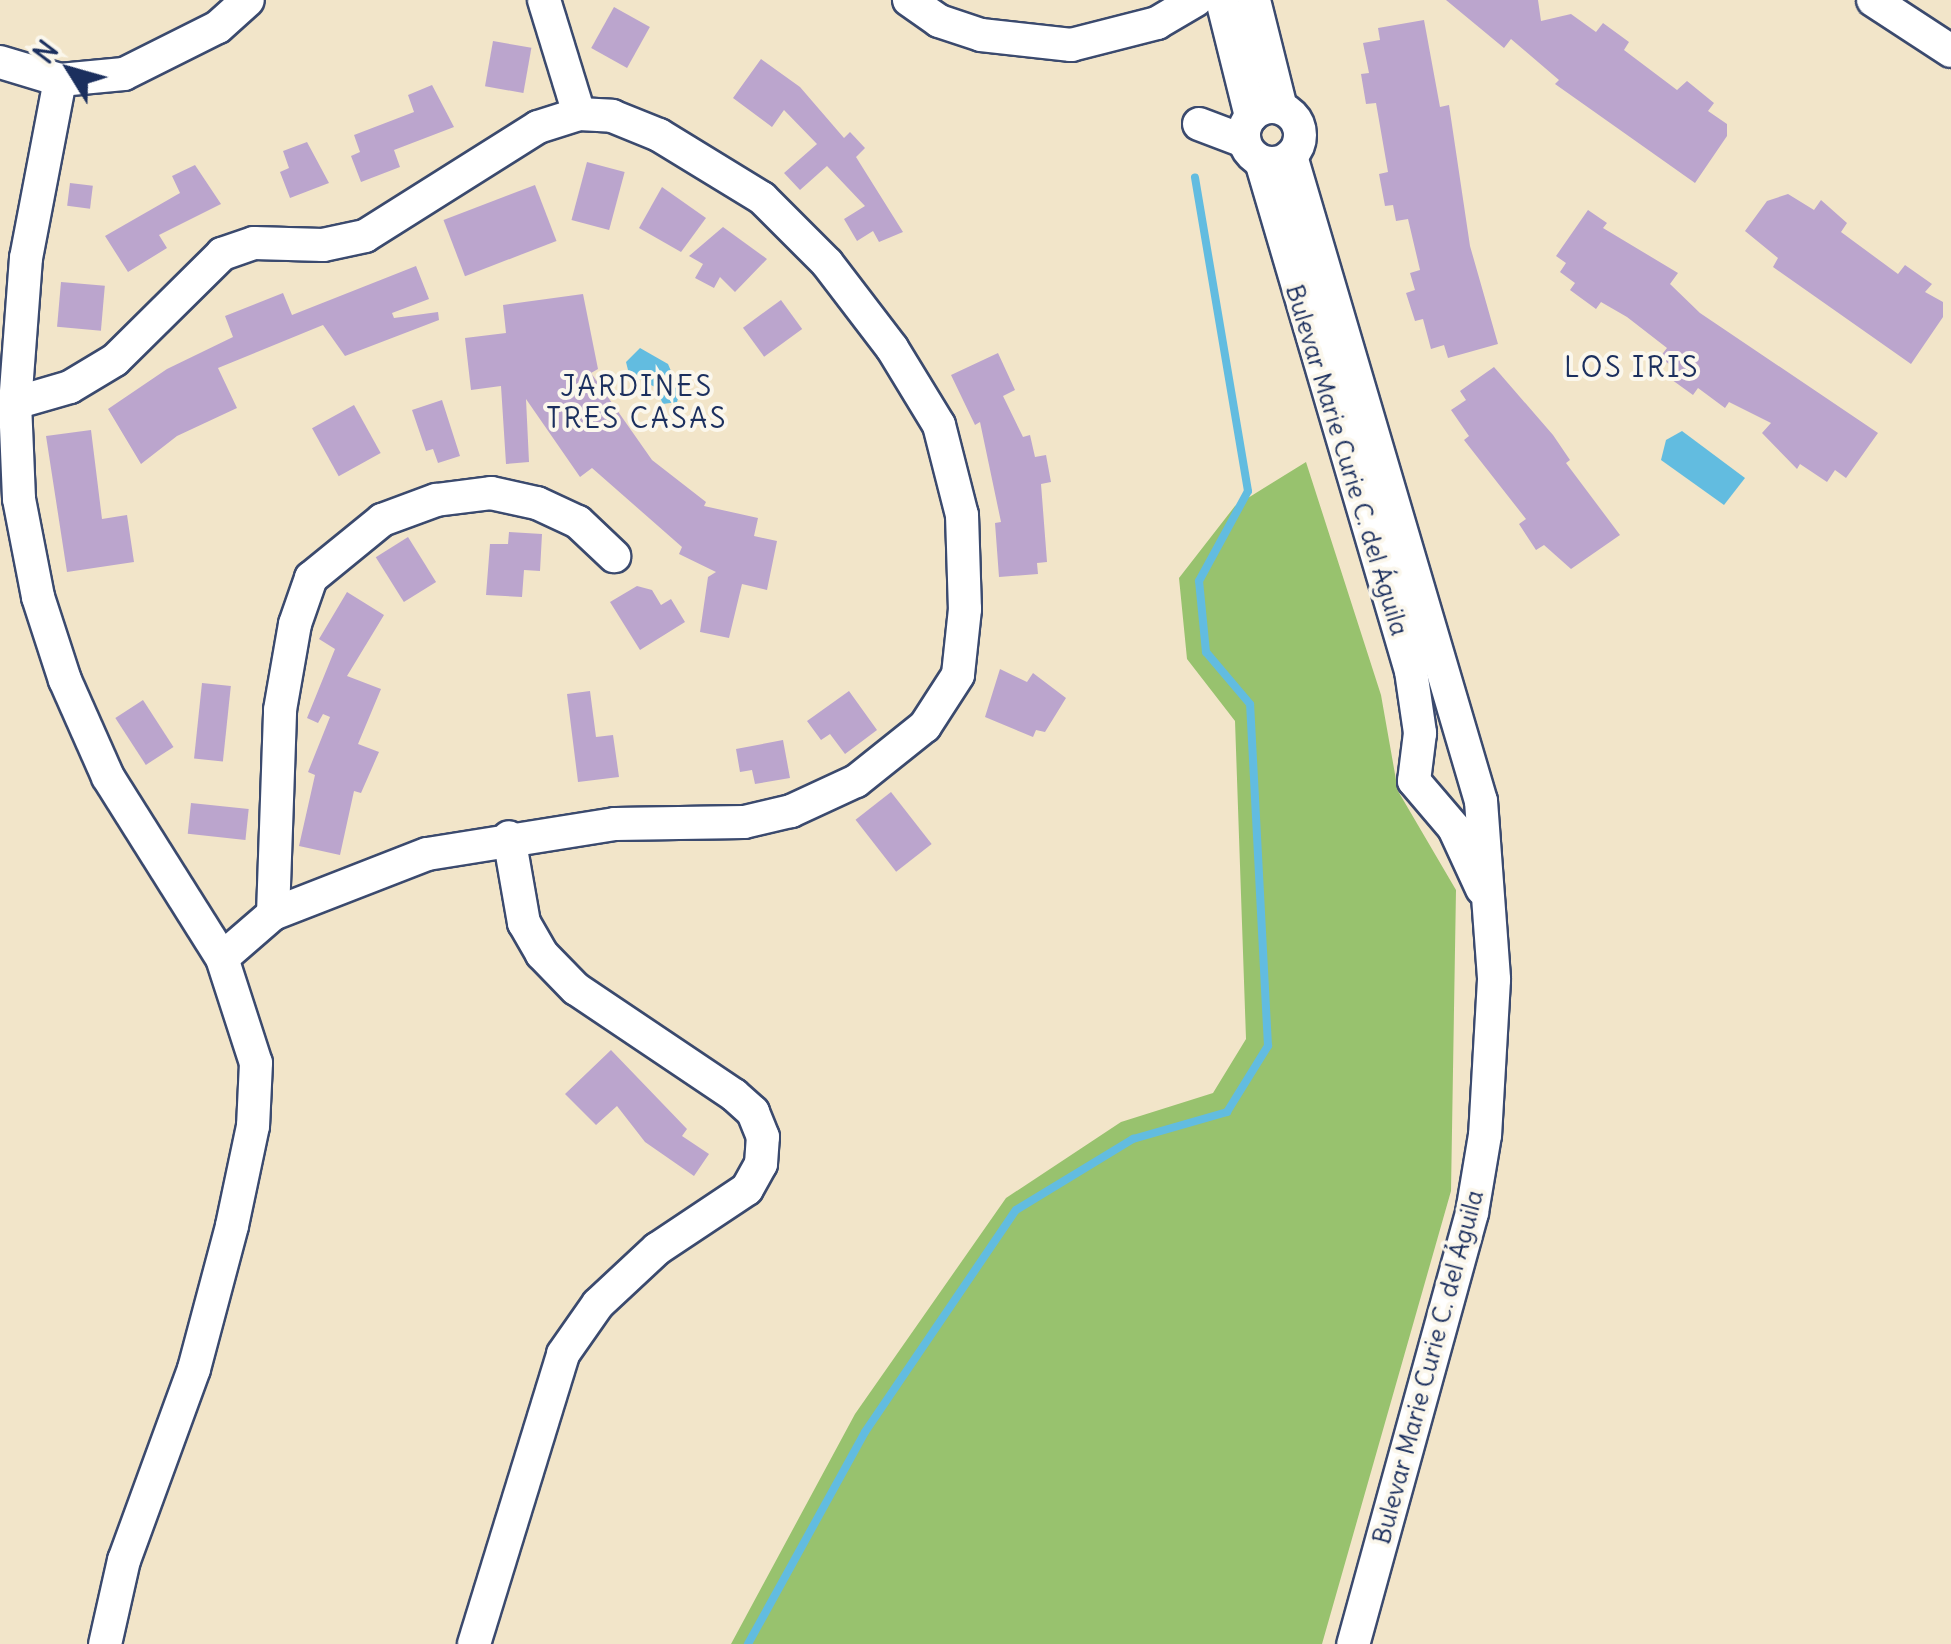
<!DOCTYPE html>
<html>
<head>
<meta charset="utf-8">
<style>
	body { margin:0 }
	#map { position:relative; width:1951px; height:1644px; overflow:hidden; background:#f2e5c9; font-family:Delius,sans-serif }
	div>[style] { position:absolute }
	.green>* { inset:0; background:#98c26e }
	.water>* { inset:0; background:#62bce0 }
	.stream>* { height:8px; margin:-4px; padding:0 4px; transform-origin:4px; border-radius:4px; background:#62bce0 }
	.building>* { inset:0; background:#bba5cd; transform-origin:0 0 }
	.roads { filter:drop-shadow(2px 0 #3b4a6e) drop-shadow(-2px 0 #3b4a6e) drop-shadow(0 2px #3b4a6e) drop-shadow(0 -2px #3b4a6e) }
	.minor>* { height:32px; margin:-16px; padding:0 16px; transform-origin:16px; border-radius:16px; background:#fff }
	.minor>.ring { margin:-16px; padding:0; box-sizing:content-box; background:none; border:32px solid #fff; border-radius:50% }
	span { translate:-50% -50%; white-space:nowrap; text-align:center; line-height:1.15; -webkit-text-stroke:8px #fbf7ec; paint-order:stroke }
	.street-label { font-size:25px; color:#1b2f5e }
	.neighbourhood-label { font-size:28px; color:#1b2f5e; letter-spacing:2.5px }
	.north { position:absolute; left:20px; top:20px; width:100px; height:100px; -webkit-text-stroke:8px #fbf7ec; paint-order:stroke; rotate:307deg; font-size:28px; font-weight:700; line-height:40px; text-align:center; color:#1b2f5e }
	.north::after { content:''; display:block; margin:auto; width:35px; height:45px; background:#1b2f5e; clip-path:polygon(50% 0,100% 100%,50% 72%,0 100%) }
</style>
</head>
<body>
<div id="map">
	<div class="green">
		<div style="clip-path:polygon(1306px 462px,1381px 695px,1398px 791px,1456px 890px,1451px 1191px,1322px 1644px,731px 1644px,855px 1414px,1006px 1198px,1121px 1122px,1213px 1093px,1246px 1039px,1235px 721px,1187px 659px,1179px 578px,1235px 506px)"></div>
	</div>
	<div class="water">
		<div style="clip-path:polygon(640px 348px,668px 364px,680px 392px,677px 402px,663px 404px,655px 387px,629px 374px,626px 362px)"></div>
		<div style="clip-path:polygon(1682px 431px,1745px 478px,1724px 505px,1661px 460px,1666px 440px)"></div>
	</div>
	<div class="stream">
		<div style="left:748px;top:1644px;width:242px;rotate:-61.1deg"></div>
		<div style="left:865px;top:1432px;width:268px;rotate:-55.8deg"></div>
		<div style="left:1016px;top:1210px;width:137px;rotate:-31.3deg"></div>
		<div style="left:1133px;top:1139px;width:98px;rotate:-16deg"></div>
		<div style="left:1227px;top:1112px;width:78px;rotate:-58.2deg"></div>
		<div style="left:1268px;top:1046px;width:342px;rotate:-93deg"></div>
		<div style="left:1250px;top:704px;width:68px;rotate:-130.2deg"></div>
		<div style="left:1206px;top:652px;width:71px;rotate:-95.6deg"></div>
		<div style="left:1199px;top:581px;width:102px;rotate:-61.4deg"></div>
		<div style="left:1248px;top:491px;width:318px;rotate:-99.6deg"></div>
	</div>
	<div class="building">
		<div style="clip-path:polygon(1446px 0,1538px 0,1541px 21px,1571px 14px,1596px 32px,1603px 23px,1629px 42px,1624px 50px,1677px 90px,1687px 81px,1714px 103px,1708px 111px,1727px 124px,1727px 136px,1695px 183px,1555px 84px,1559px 80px,1511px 39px,1504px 48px)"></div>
		<div style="left:614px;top:7px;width:41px;height:47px;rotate:29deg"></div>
		<div style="clip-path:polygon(1424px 20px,1440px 107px,1449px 105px,1470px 246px,1498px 344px,1448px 358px,1444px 345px,1431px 349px,1423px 319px,1415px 321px,1406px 293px,1415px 290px,1410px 273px,1420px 270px,1408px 219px,1396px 221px,1393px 205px,1385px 206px,1379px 174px,1388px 172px,1376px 103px,1366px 104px,1361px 74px,1369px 73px,1363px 43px,1380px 40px,1378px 28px)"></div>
		<div style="left:493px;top:41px;width:39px;height:46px;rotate:10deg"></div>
		<div style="clip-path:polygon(761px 59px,800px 87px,844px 138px,850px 132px,865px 148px,856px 157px,903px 232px,879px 242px,873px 231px,857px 241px,844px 219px,865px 206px,827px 166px,800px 190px,784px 173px,817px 144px,784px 110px,772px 127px,733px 98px)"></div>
		<div style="clip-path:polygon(432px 85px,454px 127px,394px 150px,400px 167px,361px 182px,351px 156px,360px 152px,354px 135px,414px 112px,408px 95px)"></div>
		<div style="clip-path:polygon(307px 142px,329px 183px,290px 198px,280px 172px,289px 168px,283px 151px)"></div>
		<div style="left:587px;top:162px;width:39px;height:60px;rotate:15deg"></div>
		<div style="clip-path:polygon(195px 165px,221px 204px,159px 235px,167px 248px,128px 272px,105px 236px,180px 193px,172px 176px)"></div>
		<div style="left:70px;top:183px;width:23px;height:23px;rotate:7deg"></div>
		<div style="left:535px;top:185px;width:60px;height:98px;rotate:69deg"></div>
		<div style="clip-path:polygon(662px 187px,706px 218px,681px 252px,639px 228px)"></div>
		<div style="clip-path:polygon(1788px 194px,1814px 210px,1821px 200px,1847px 223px,1841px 232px,1898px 274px,1905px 265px,1932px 284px,1925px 292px,1943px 302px,1943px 317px,1911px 364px,1773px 267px,1778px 258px,1745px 231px,1767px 201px)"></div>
		<div style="clip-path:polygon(1588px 210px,1607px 223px,1603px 228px,1678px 273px,1670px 284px,1700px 313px,1878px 433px,1846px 478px,1835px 470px,1827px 482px,1800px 464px,1797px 469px,1762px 433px,1771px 423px,1729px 402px,1725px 408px,1698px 388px,1693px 395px,1668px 377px,1674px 368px,1660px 357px,1667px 348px,1627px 317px,1601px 302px,1596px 309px,1570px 290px,1575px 283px,1560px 272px,1566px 263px,1556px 256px)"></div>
		<div style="clip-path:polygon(723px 227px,767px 259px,735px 292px,720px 277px,714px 288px,695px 278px,703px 264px,689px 256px)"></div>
		<div style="clip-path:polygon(416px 266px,429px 299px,392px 313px,394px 318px,438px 312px,439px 320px,345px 356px,323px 325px,218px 368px,237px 408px,177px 436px,141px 464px,108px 409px,167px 369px,233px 337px,225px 316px,283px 293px,292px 315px)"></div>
		<div style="left:61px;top:282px;width:44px;height:45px;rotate:5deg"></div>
		<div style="clip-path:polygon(583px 294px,598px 369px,591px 373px,652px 460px,706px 502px,704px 506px,758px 518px,754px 536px,777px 541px,767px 590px,742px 584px,729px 638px,700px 632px,708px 577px,716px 572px,679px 554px,682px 547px,592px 468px,580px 477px,526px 399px,529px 462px,506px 464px,501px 386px,471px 390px,465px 338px,506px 333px,503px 305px)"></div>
		<div style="left:781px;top:300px;width:36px;height:47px;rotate:54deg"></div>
		<div style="clip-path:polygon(998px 353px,1015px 390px,1003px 396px,1023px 437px,1030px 435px,1035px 457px,1046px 455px,1051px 482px,1041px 484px,1047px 562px,1037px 563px,1038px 574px,999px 577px,995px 523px,1001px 522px,980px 422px,975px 425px,951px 375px)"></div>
		<div style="clip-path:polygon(1494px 367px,1553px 435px,1570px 460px,1566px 463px,1620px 535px,1571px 569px,1544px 545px,1536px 550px,1519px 524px,1526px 519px,1464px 440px,1469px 436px,1451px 410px,1466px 400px,1460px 391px)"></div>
		<div style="clip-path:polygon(442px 400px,460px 456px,438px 463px,433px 449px,426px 451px,412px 410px)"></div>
		<div style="left:354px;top:405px;width:55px;height:48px;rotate:61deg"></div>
		<div style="clip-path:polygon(91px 430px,102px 519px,127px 515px,134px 562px,67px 572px,46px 436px)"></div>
		<div style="clip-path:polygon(509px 532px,542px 534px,540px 571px,524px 570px,522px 597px,486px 595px,490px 544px,508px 544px)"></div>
		<div style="left:408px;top:537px;width:53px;height:38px;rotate:58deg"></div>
		<div style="clip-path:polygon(637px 586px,652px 590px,661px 605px,671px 599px,685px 622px,640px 650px,610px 602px)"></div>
		<div style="clip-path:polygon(347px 592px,384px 615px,347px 676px,381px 689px,358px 744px,379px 752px,361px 793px,354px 791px,340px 855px,299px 846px,315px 775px,308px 772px,330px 717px,323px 714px,318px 723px,307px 718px,335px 649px,319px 639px)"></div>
		<div style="clip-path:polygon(1000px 669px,1027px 682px,1033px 673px,1066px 698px,1045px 732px,1036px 730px,1033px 737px,985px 717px)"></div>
		<div style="left:202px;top:683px;width:29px;height:76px;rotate:6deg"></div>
		<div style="clip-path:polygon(590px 691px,596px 737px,613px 735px,619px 777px,578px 782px,567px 694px)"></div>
		<div style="clip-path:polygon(849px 691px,877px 730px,845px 754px,830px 734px,821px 740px,807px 721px)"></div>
		<div style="left:143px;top:700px;width:56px;height:33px;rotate:57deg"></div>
		<div style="clip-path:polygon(783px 740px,790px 778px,755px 784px,752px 770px,740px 772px,736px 749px)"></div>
		<div style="left:891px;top:792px;width:66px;height:45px;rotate:52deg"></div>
		<div style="left:191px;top:803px;width:58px;height:31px;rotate:6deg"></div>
		<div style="clip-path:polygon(611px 1050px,687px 1129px,682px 1136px,709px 1154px,694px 1176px,645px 1142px,617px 1106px,596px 1125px,565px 1094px)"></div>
	</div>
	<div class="roads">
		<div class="minor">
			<div style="left:544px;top:0;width:119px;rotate:72.9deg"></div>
			<div style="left:909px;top:0;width:37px;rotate:35deg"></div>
			<div style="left:939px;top:21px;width:44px;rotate:18.4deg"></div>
			<div style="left:981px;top:35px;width:91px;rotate:6.3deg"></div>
			<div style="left:1071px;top:45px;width:89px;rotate:-14.3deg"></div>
			<div style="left:1157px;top:23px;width:45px;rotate:-30.5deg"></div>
			<div style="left:1222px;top:0;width:120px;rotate:76deg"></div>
			<div style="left:1254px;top:0;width:111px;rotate:76deg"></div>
			<div style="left:1873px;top:0;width:93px;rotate:33.2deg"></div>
			<div style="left:0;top:62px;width:63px;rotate:16.7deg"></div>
			<div style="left:60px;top:80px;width:64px;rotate:-5.4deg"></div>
			<div style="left:124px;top:74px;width:105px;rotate:-26.6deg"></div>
			<div style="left:218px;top:27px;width:40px;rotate:-42deg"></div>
			<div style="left:60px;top:80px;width:181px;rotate:100.8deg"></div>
			<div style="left:26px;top:258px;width:145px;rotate:94.3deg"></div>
			<div style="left:15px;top:403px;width:96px;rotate:87.6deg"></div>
			<div style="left:19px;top:499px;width:100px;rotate:79deg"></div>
			<div style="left:38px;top:597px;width:87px;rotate:72deg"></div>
			<div style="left:65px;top:680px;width:106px;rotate:66.1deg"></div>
			<div style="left:108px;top:777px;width:214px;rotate:57.8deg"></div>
			<div style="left:222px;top:958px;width:110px;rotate:72.1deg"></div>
			<div style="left:256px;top:1063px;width:63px;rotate:92.7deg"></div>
			<div style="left:253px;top:1126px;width:102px;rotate:101.9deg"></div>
			<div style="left:232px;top:1226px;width:148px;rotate:104.9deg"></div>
			<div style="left:194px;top:1369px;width:203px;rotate:110.1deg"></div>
			<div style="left:124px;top:1560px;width:86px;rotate:102.7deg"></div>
			<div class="ring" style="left:1244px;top:107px;width:24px;height:24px"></div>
			<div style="left:1199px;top:124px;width:48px;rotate:20.7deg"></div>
			<div style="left:1291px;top:156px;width:672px;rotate:73.59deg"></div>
			<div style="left:1481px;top:801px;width:179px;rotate:85.8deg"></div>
			<div style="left:1494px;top:980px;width:155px;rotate:93.3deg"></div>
			<div style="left:1485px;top:1135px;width:79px;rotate:99.5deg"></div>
			<div style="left:1472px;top:1213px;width:447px;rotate:105.4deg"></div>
			<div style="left:1261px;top:161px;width:532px;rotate:73.61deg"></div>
			<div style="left:1411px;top:671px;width:63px;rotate:81.7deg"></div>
			<div style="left:1420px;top:733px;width:48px;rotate:97.1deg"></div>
			<div style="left:1414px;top:781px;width:62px;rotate:49.6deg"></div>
			<div style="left:1454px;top:828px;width:67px;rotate:65.3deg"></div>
			<div style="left:15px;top:403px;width:57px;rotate:-16.2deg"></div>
			<div style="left:70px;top:387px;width:52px;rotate:-31deg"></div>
			<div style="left:115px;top:360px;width:151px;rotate:-44.7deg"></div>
			<div style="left:222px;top:254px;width:34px;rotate:-19deg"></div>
			<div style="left:254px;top:243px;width:69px;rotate:1.7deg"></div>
			<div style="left:323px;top:245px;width:43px;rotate:-12.1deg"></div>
			<div style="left:365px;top:236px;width:204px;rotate:-32.2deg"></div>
			<div style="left:538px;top:127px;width:43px;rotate:-17.6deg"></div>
			<div style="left:579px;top:114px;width:33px;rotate:3deg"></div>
			<div style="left:612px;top:116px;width:51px;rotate:22deg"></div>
			<div style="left:659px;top:135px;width:121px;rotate:31.5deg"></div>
			<div style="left:762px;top:198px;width:92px;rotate:45deg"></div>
			<div style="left:827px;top:263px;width:107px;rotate:52.6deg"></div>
			<div style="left:892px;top:348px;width:90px;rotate:58.6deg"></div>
			<div style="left:939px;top:425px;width:93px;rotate:75.7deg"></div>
			<div style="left:962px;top:515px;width:94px;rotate:88.2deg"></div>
			<div style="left:965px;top:609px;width:66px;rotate:96.1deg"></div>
			<div style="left:958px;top:675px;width:61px;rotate:122.9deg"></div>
			<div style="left:925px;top:726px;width:88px;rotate:141.4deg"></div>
			<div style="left:856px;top:781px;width:72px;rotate:155.2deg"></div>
			<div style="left:791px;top:811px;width:48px;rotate:166.8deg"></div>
			<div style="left:744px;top:822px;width:129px;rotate:179.1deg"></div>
			<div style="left:615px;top:824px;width:190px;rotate:170.9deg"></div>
			<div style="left:427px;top:854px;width:165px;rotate:158.7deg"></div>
			<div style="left:273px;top:914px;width:67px;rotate:139.2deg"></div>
			<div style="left:273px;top:914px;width:204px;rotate:-88deg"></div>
			<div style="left:280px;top:710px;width:87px;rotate:-80.1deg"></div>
			<div style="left:295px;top:624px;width:49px;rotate:-70.8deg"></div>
			<div style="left:311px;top:578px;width:92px;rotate:-39.2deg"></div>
			<div style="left:382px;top:520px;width:58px;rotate:-20.3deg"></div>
			<div style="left:436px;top:500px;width:55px;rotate:-7.3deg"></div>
			<div style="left:491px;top:493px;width:47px;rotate:12.3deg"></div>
			<div style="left:537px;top:503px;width:45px;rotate:24.9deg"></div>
			<div style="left:578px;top:522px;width:50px;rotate:43.4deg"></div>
			<div style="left:474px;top:1644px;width:303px;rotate:-72.9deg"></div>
			<div style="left:563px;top:1354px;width:61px;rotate:-55deg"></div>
			<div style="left:598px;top:1304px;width:81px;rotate:-43deg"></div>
			<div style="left:657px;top:1249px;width:108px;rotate:-33.7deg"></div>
			<div style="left:747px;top:1189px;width:29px;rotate:-61deg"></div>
			<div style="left:761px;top:1164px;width:27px;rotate:-86deg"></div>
			<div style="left:763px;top:1137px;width:27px;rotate:-112deg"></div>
			<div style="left:753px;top:1112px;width:25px;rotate:-138deg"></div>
			<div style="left:734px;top:1095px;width:190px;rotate:-146.1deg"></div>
			<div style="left:576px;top:989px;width:49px;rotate:-134.2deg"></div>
			<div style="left:542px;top:954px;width:36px;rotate:-120deg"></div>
			<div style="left:524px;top:923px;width:87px;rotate:-99.9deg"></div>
		</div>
	</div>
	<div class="street-label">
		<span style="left:1347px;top:460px;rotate:73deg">Bulevar Marie Curie C. del Águila</span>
		<span style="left:1428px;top:1367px;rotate:-75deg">Bulevar Marie Curie C. del Águila</span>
	</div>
	<div class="neighbourhood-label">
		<span style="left:1632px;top:367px">LOS IRIS</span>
		<span style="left:637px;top:402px">JARDINES<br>TRES CASAS</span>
	</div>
	<div class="north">N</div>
</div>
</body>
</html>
